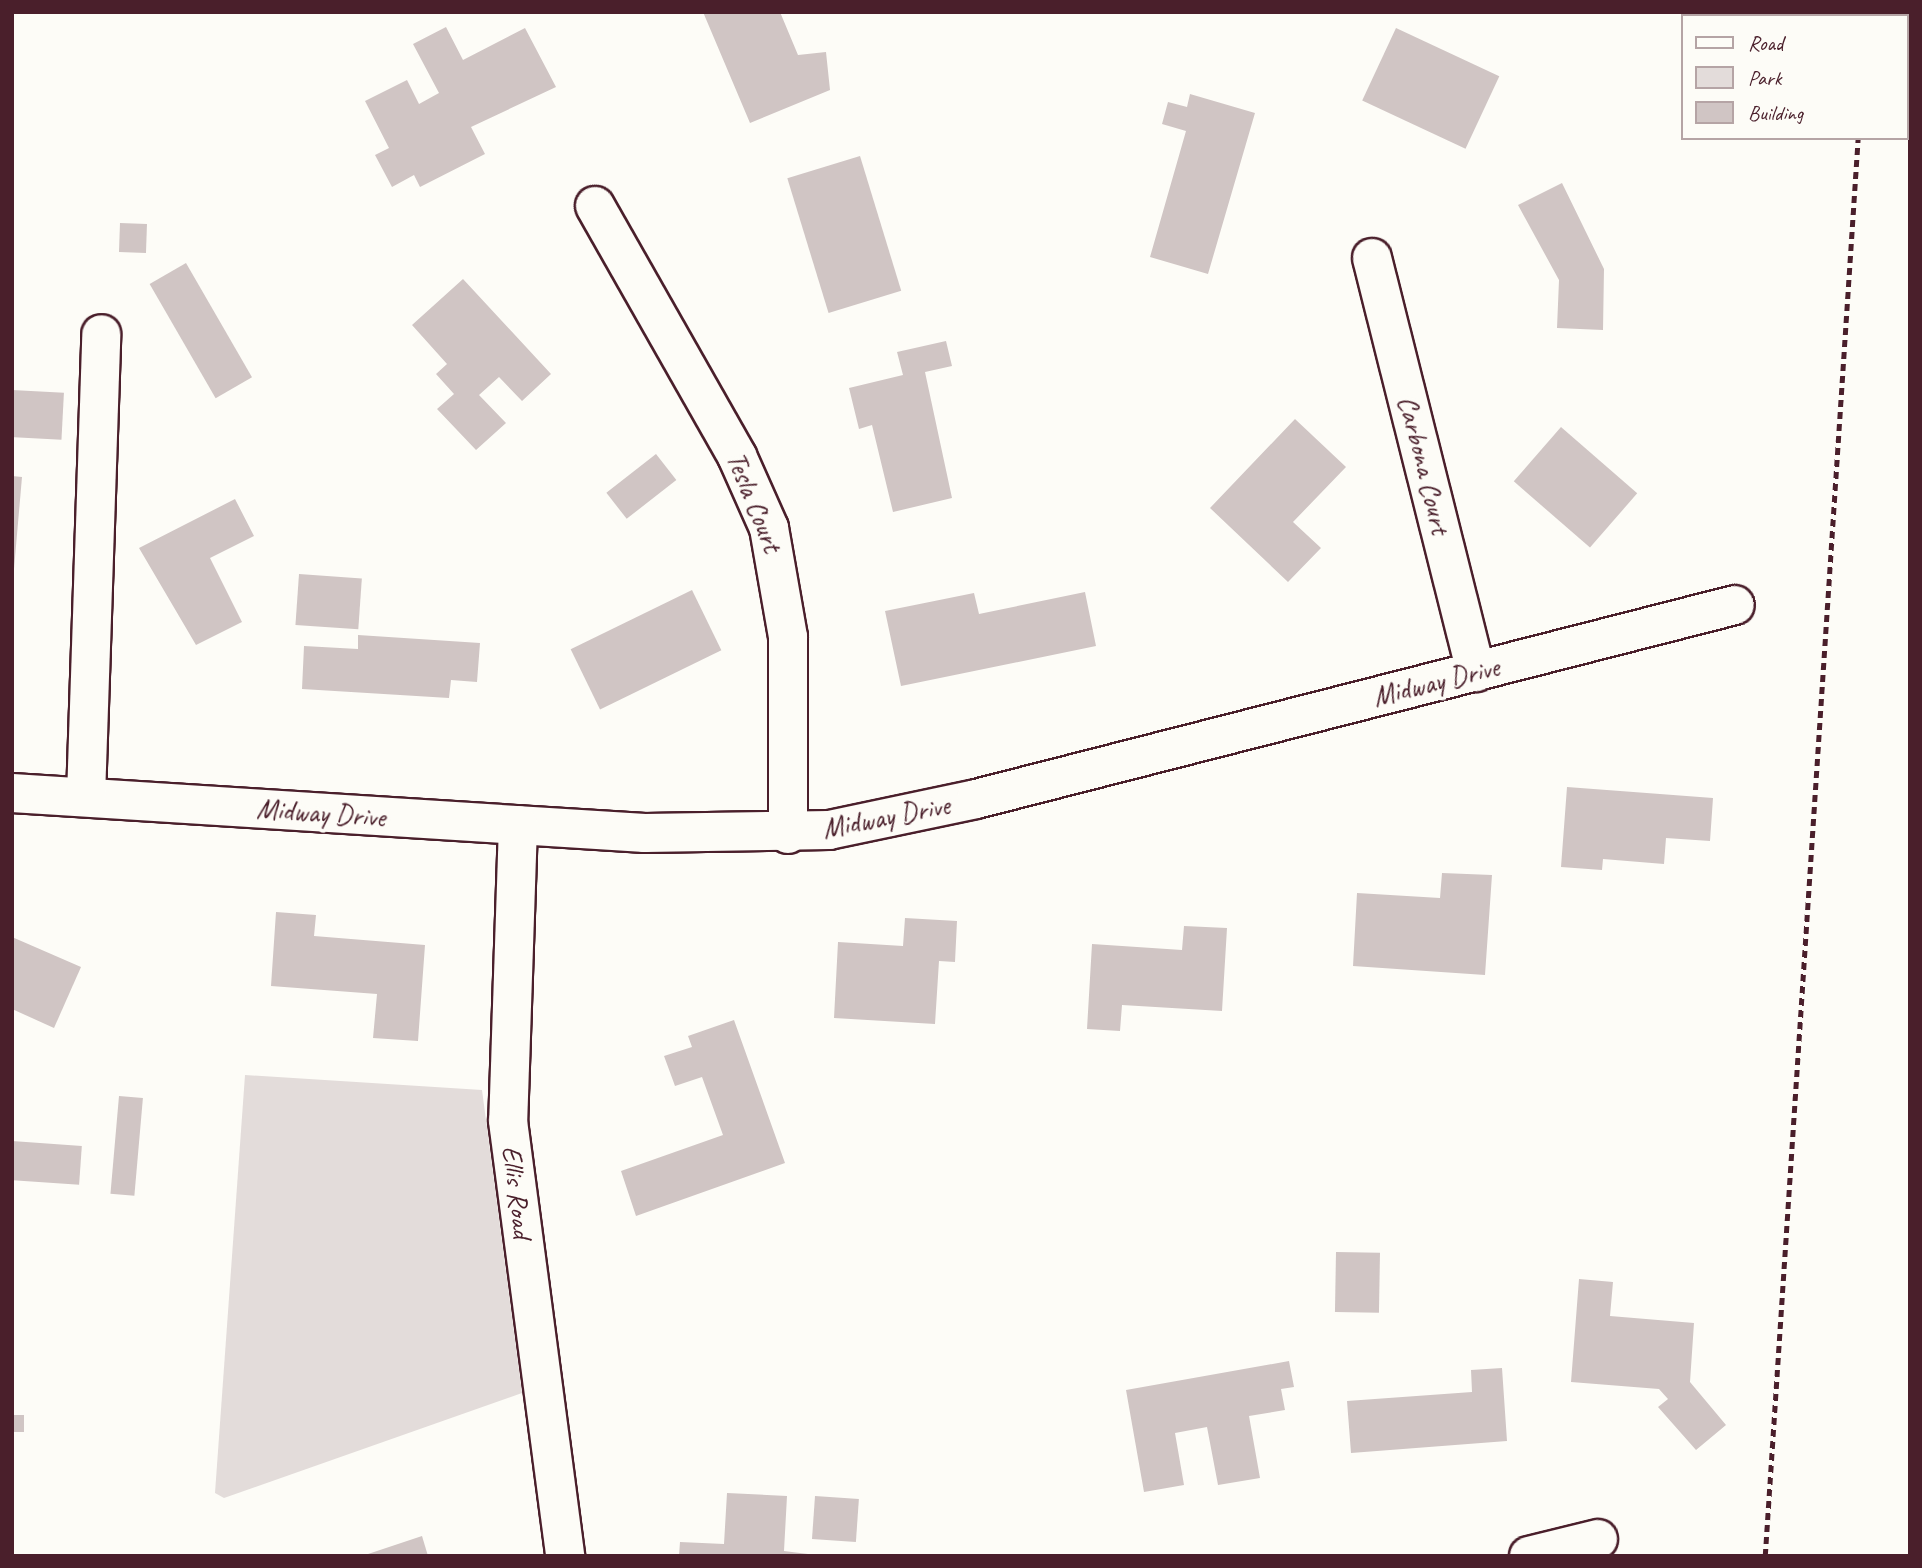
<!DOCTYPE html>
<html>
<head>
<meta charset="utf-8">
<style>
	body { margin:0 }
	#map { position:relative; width:1922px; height:1568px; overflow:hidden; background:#fdfcf7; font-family:Caveat,sans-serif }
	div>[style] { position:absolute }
	.green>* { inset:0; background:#e3dcda }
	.building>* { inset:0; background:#d0c5c4; transform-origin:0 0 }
	.path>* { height:4.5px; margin-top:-2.25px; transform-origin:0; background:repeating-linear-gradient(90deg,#4a1f2b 0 7px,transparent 0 12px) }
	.roads { filter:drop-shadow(2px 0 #4a1f2b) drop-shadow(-2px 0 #4a1f2b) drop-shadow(0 2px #4a1f2b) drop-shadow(0 -2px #4a1f2b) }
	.minor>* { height:38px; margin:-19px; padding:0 19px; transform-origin:19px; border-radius:19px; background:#fdfcf7 }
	span { translate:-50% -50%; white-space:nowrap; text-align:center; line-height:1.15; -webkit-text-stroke:7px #fdfcf7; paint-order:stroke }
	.street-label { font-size:28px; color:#4a1f2b }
	.frame { position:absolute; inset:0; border:14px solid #4a1f2b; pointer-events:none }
	.legend { position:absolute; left:1681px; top:14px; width:228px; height:126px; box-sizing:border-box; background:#fdfcf7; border:2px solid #b5a4a5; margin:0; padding:9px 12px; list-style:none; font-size:21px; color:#4a1f2b }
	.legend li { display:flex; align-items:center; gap:14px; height:35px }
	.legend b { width:35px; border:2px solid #b5a4a5 }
</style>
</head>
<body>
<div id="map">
	<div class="green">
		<div style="clip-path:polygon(245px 1075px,482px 1090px,522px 1393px,224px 1498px,215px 1493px)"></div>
	</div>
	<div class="building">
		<div style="clip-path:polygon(703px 12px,780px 12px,798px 55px,826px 52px,830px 90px,750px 123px)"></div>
		<div style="clip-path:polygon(446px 27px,463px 60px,525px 28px,556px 87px,471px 127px,485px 154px,420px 187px,414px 175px,392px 187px,375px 155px,389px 148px,365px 101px,407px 80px,419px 104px,439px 93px,413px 44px)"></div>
		<div style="left:1396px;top:28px;width:114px;height:80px;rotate:25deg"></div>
		<div style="clip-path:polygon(1190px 94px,1255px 113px,1208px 274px,1150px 257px,1186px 131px,1162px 124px,1168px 102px,1187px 107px)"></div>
		<div style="left:860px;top:156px;width:141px;height:76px;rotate:73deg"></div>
		<div style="clip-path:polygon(1562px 183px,1604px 269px,1603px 330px,1557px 328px,1559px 280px,1518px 205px)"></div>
		<div style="left:120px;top:223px;width:27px;height:29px;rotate:2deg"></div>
		<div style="left:186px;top:263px;width:132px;height:42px;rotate:60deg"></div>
		<div style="clip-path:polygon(463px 279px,551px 374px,522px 401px,499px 377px,479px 395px,506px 423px,476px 450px,437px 409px,454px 394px,436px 374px,447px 364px,412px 325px)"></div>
		<div style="clip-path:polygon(946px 341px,952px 366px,925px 372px,952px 498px,893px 512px,872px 425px,859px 429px,849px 388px,903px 375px,897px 352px)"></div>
		<div style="left:12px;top:390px;width:52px;height:47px;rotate:3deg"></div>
		<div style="clip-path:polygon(1295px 419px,1346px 467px,1293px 522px,1321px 548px,1288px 582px,1210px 508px)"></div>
		<div style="left:1561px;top:427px;width:101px;height:72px;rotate:41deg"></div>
		<div style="left:656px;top:454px;width:33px;height:63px;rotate:52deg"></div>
		<div style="clip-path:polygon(12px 476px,22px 477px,14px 569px,12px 569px)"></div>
		<div style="clip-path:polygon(235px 499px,254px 536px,210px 558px,242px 622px,196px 645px,139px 548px)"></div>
		<div style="left:299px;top:574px;width:63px;height:51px;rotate:4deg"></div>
		<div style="left:692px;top:590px;width:67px;height:135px;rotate:64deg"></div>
		<div style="clip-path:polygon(1085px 592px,1096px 646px,901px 686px,885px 611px,974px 593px,979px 614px)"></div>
		<div style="clip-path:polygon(358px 635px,480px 643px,477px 682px,451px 680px,449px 698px,302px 689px,304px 646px,358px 649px)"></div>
		<div style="clip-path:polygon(1567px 787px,1713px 798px,1710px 841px,1666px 838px,1664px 864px,1603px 859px,1602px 870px,1561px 867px)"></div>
		<div style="clip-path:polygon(1442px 873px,1492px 875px,1485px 975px,1353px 966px,1357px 893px,1440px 898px)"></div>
		<div style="clip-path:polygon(276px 912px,316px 915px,314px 936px,425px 945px,418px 1041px,373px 1038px,377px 994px,271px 986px)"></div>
		<div style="clip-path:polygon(905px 918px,957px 921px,955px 962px,939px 961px,935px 1024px,834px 1018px,838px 942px,903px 946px)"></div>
		<div style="clip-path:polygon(1184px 926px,1227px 928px,1222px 1011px,1122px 1005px,1120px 1031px,1087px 1029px,1092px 944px,1182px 950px)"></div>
		<div style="clip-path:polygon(12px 937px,81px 967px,54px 1028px,12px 1009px)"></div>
		<div style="clip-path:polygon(734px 1020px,785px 1163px,636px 1216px,621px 1171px,723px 1135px,702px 1077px,675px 1086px,664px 1056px,692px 1047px,688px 1036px)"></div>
		<div style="left:119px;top:1096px;width:24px;height:98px;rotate:5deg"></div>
		<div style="left:12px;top:1141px;width:70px;height:39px;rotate:4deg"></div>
		<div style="left:1336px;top:1252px;width:44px;height:60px;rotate:1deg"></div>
		<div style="clip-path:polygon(1579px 1279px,1613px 1282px,1610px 1316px,1694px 1323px,1690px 1382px,1726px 1425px,1696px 1450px,1658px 1407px,1668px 1399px,1659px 1389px,1571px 1382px)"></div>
		<div style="clip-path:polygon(1289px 1361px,1294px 1387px,1281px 1389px,1285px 1410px,1249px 1416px,1260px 1478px,1218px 1485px,1207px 1427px,1175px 1433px,1184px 1485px,1144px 1492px,1126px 1390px)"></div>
		<div style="clip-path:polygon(1502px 1368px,1507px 1441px,1351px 1453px,1347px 1401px,1472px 1392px,1471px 1370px)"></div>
		<div style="left:12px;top:1415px;width:12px;height:17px"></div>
		<div style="clip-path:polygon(727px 1493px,787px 1496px,784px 1551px,824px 1556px,679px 1556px,680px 1542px,724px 1544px)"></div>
		<div style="left:815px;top:1496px;width:44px;height:43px;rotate:4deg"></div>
		<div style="clip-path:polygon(422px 1536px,428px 1556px,365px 1556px,365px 1555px)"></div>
	</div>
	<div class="path">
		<div style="left:1861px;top:12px;width:4px;rotate:76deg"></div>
		<div style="left:1869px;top:16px;width:4px;rotate:-76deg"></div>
		<div style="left:1765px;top:1556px;width:1421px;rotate:-86.25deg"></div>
	</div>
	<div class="roads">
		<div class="minor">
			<div style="left:595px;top:206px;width:288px;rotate:60.4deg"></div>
			<div style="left:737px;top:456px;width:79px;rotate:66deg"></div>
			<div style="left:769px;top:528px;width:111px;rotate:80.1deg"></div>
			<div style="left:788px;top:637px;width:197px;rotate:90deg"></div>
			<div style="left:1372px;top:258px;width:427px;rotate:75.9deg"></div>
			<div style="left:12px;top:793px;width:634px;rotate:3.62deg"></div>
			<div style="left:645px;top:833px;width:184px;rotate:-0.9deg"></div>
			<div style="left:829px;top:830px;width:150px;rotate:-11.9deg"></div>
			<div style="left:976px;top:799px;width:783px;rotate:-14.34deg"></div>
			<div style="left:86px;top:797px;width:463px;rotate:-88.1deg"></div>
			<div style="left:518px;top:825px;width:296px;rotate:91.9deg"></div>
			<div style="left:508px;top:1121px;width:439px;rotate:82.5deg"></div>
			<div style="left:1529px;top:1556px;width:71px;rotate:-13.8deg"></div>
		</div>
	</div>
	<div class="street-label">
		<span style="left:1424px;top:465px;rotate:76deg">Carbona Court</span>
		<span style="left:754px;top:502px;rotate:68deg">Tesla Court</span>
		<span style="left:1436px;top:682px;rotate:-14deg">Midway Drive</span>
		<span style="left:321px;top:813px;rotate:4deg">Midway Drive</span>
		<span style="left:886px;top:817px;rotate:-11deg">Midway Drive</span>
		<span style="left:517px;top:1192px;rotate:83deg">Ellis Road</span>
	</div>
	<div class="frame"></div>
	<ul class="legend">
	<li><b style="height:9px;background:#fdfcf7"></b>Road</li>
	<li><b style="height:19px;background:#e3dcda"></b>Park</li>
	<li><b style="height:19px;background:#d0c5c4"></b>Building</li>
	</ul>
</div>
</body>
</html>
